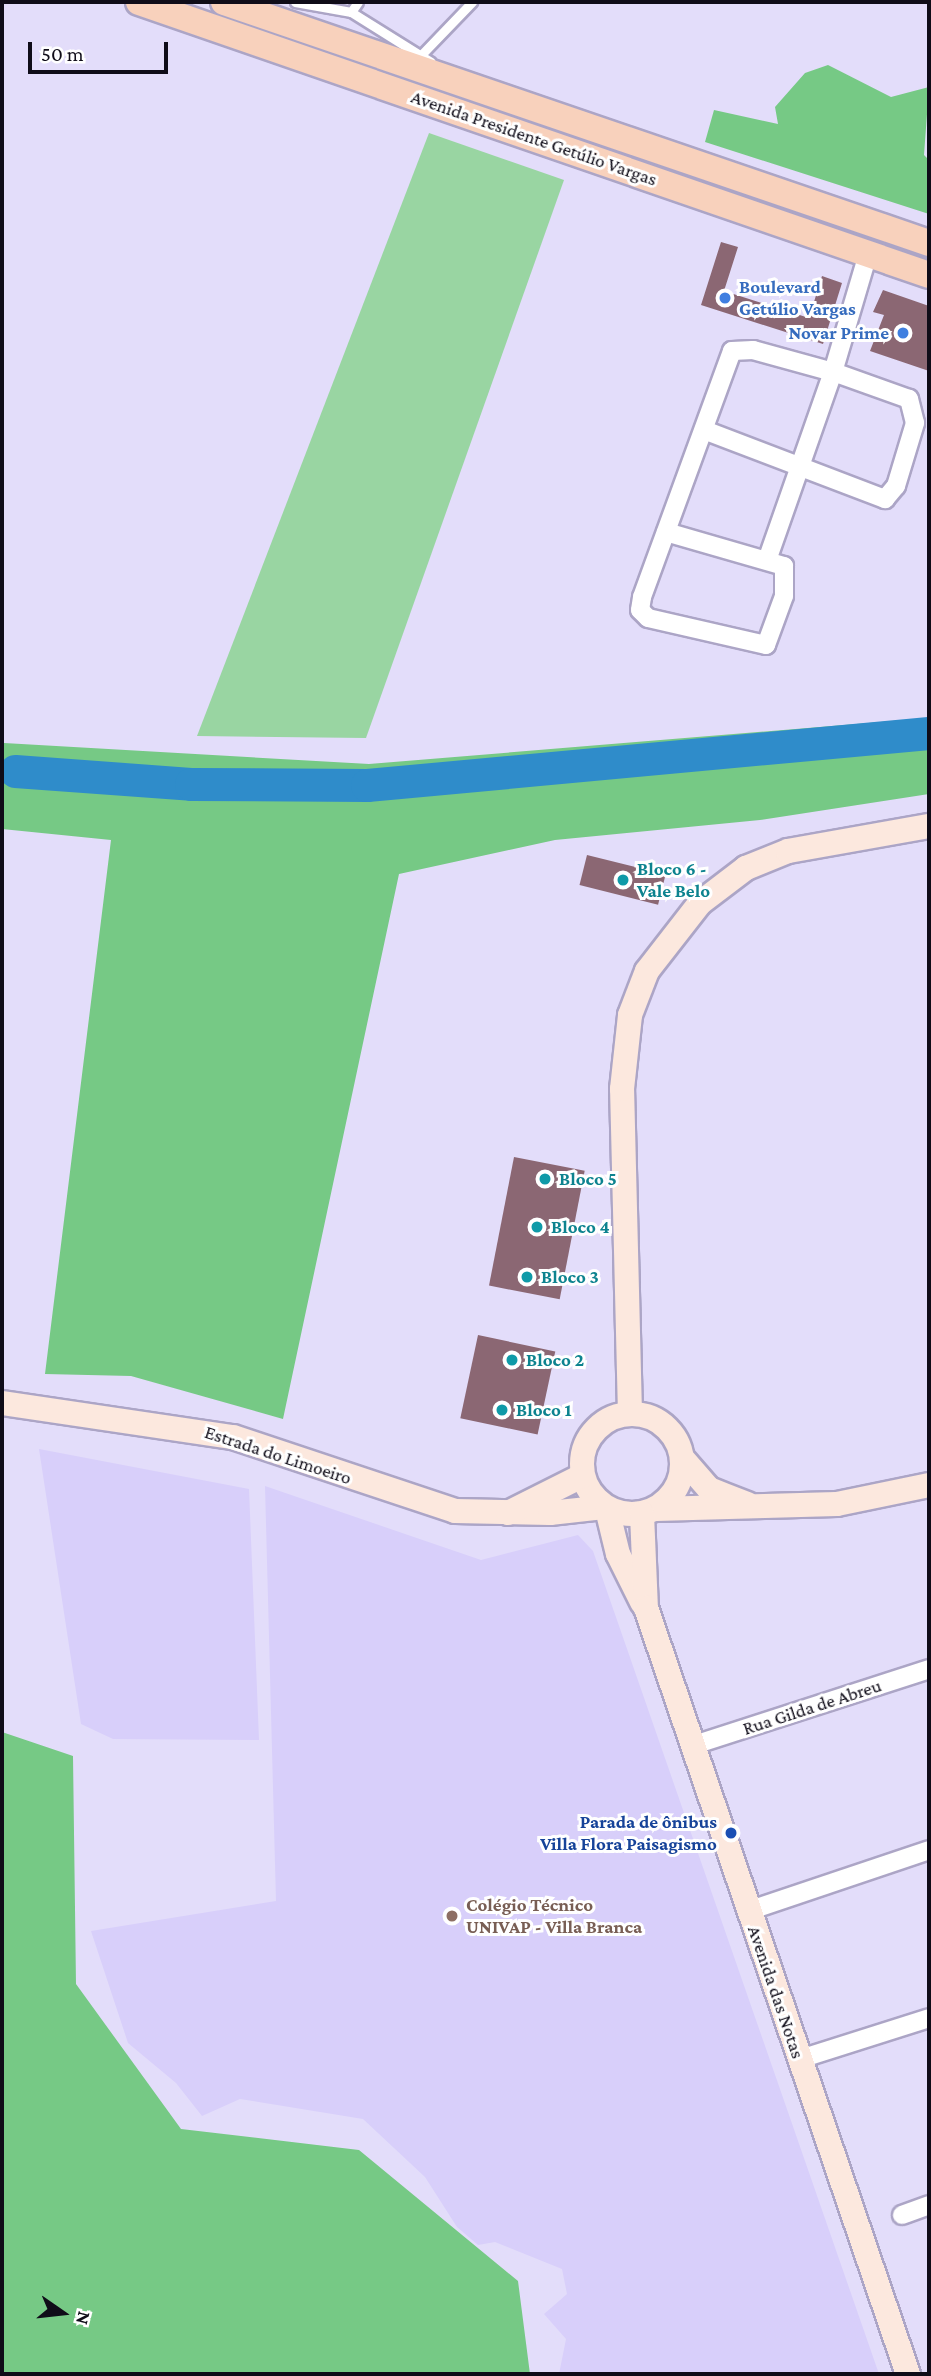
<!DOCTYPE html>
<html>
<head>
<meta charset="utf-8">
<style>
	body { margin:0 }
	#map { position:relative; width:931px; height:2376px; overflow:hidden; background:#e3ddfa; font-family:"Crimson Pro",serif }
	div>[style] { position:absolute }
	.built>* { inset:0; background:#d8cffa }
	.green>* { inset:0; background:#99d5a2 }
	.forest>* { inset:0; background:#76c985 }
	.river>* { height:33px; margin:-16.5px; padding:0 16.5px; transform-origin:16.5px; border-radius:16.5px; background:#2f8cca }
	.building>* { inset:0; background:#8b6773; transform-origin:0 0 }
	.roads { filter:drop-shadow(2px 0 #aca5c6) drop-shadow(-2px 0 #aca5c6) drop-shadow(0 2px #aca5c6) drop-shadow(0 -2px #aca5c6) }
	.service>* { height:9px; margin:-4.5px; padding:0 4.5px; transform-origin:4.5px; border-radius:4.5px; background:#fff }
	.minor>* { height:18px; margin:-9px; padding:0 9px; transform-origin:9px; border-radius:9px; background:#fff }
	.secondary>* { height:24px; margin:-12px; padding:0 12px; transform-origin:12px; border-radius:12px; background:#fce8de }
	.secondary>.ring { margin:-12px; padding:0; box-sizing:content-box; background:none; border:24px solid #fce8de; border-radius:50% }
	.primary>* { height:26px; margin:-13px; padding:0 13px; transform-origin:13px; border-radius:13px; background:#f8d1bc }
	.dots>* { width:19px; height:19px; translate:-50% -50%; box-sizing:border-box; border:4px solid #fff; border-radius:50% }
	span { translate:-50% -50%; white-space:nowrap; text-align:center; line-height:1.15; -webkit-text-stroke:6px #fff; paint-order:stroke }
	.street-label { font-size:19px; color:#0f0c18 }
	.shop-label { font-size:19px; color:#366cbe; font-weight:700 }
	.left { translate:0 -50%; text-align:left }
	.right { translate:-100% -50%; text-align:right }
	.culture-label { font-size:19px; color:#0d838f; font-weight:700 }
	.transit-label { font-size:19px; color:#164399; font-weight:700 }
	.education-label { font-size:19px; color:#785e54; font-weight:700 }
	.frame { position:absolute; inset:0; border:4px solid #0f0c18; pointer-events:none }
	.north { position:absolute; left:28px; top:2278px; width:70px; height:70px; -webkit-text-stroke:5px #fff; paint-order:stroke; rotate:104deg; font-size:19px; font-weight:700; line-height:28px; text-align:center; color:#0f0c18 }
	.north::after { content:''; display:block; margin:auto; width:24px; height:32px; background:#0f0c18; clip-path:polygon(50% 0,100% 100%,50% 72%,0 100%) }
	.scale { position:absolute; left:28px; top:42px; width:140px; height:32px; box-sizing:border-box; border:4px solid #0f0c18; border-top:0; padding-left:9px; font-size:21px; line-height:24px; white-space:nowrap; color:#0f0c18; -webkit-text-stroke:5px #fff; paint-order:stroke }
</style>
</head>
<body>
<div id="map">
	<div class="built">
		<div style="clip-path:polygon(39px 1449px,249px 1489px,259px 1740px,113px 1739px,81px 1724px)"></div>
		<div style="clip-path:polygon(265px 1486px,481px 1560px,578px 1535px,593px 1551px,879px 2374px,559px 2374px,566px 2339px,544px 2314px,567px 2294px,562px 2269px,495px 2242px,478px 2245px,457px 2227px,425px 2177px,363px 2119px,240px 2099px,202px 2116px,176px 2083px,128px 2043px,91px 1931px,276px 1901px)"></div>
	</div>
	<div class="green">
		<div style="clip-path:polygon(429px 133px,564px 180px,366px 738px,197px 736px)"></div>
	</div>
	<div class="forest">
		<div style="clip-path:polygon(828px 65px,891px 97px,929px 87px,924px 155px,929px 160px,929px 214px,705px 142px,714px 110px,778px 124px,775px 107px,805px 73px)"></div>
		<div style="clip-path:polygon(929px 718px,929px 794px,760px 820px,555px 840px,399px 874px,283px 1419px,131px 1376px,45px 1374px,111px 840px,2px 829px,4px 743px,369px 764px)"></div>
		<div style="clip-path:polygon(2px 1732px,73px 1756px,76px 1984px,181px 2129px,359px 2150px,518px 2281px,530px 2374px,2px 2374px)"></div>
	</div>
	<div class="river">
		<div style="left:15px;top:771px;width:176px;rotate:4.2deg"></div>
		<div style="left:191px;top:784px;width:176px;rotate:0.3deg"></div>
		<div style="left:367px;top:785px;width:564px;rotate:-5.29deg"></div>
	</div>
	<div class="building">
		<div style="clip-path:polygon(721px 242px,738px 247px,724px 291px,809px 318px,822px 276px,842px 283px,823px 344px,701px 305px)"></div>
		<div style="clip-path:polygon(883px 290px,929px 306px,929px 371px,870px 351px,884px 315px,873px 312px)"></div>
		<div style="left:587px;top:855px;width:81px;height:31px;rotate:14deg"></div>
		<div style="left:514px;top:1157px;width:72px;height:131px;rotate:11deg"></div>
		<div style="left:478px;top:1335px;width:79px;height:85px;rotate:12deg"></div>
	</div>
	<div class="roads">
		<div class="service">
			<div style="left:295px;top:2px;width:57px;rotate:10.1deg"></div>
			<div style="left:351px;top:12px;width:94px;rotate:32deg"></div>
			<div style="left:351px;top:12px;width:12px;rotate:-55deg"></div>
			<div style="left:421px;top:55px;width:74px;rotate:-46.1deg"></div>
		</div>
		<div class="minor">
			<div style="left:704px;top:430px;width:194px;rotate:20.9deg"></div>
			<div style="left:885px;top:499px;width:17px;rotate:-50deg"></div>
			<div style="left:896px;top:486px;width:66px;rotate:-73.2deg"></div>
			<div style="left:915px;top:423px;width:25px;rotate:-104deg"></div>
			<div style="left:909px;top:399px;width:81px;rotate:-160.4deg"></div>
			<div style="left:833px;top:372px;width:123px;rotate:-73.5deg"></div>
			<div style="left:666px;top:532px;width:123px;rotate:16.1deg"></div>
			<div style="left:784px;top:566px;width:30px;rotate:90deg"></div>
			<div style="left:784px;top:596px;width:52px;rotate:110.2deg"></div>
			<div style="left:766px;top:645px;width:121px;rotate:-167.1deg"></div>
			<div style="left:648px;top:618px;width:11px;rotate:-135deg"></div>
			<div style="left:640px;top:610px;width:13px;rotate:-81deg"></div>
			<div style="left:642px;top:597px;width:262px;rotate:-69.9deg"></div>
			<div style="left:732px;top:351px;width:21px;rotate:-3deg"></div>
			<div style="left:753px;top:350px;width:83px;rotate:15.4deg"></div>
			<div style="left:833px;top:372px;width:199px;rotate:109.3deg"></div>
			<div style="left:694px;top:1745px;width:247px;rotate:-17.9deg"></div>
			<div style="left:748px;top:1911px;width:191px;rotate:-18.6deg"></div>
			<div style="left:800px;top:2059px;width:135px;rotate:-17.6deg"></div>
			<div style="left:902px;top:2215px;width:29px;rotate:-20deg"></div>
		</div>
		<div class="secondary">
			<div style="left:2px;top:1403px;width:233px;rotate:8.4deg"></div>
			<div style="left:233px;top:1437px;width:234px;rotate:18.4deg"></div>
			<div style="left:455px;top:1511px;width:95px;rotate:1.2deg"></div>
			<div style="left:550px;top:1513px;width:54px;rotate:-6.3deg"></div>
			<div class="ring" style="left:582px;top:1414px;width:76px;height:76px"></div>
			<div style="left:630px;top:1414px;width:325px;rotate:-91.4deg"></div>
			<div style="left:622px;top:1089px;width:74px;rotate:-83.8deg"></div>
			<div style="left:630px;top:1015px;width:47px;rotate:-68.9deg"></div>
			<div style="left:647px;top:971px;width:86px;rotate:-52.1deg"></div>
			<div style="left:700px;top:903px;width:58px;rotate:-37.3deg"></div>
			<div style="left:746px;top:868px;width:45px;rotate:-22deg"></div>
			<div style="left:788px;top:851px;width:143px;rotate:-10.1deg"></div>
			<div style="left:682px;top:1458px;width:41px;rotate:48.9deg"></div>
			<div style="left:709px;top:1489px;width:41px;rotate:21.5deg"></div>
			<div style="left:607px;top:1509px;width:46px;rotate:76.3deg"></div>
			<div style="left:618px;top:1554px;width:54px;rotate:63.4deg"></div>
			<div style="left:656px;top:1509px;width:181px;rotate:-1.6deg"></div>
			<div style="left:837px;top:1504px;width:94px;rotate:-11.7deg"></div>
			<div style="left:508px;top:1513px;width:83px;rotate:-26.6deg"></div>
			<div style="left:642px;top:1514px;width:94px;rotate:87.6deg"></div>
			<div style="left:646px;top:1608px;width:810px;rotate:71.12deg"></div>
		</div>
		<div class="primary">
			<div style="left:139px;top:2px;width:836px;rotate:19.06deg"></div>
			<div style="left:224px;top:2px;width:745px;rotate:18.87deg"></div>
		</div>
	</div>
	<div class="dots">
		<div style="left:725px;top:298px;background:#3f7fe0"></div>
		<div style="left:903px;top:333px;background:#3f7fe0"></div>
		<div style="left:623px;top:880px;background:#0f9aa8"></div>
		<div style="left:545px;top:1179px;background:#0f9aa8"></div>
		<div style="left:537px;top:1227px;background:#0f9aa8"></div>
		<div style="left:527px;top:1277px;background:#0f9aa8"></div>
		<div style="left:512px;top:1360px;background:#0f9aa8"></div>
		<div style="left:502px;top:1410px;background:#0f9aa8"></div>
		<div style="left:731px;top:1833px;background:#1a4fb4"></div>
		<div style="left:452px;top:1916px;background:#8d6e63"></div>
	</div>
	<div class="street-label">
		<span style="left:534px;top:138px;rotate:19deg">Avenida Presidente Getúlio Vargas</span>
		<span style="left:278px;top:1455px;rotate:18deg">Estrada do Limoeiro</span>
		<span style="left:812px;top:1707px;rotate:-18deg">Rua Gilda de Abreu</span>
		<span style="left:776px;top:1992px;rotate:71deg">Avenida das Notas</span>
	</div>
	<div class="shop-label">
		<span class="left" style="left:739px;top:298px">Boulevard<br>Getúlio Vargas</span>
		<span class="right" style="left:889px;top:333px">Novar Prime</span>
	</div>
	<div class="culture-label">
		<span class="left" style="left:637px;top:880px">Bloco 6 -<br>Vale Belo</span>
		<span class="left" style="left:559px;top:1179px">Bloco 5</span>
		<span class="left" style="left:551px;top:1227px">Bloco 4</span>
		<span class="left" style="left:541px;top:1277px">Bloco 3</span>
		<span class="left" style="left:526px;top:1360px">Bloco 2</span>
		<span class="left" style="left:516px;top:1410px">Bloco 1</span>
	</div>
	<div class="transit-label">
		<span class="right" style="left:717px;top:1833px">Parada de ônibus<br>Villa Flora Paisagismo</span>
	</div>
	<div class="education-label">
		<span class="left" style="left:466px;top:1916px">Colégio Técnico<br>UNIVAP - Villa Branca</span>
	</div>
	<div class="frame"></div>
	<div class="north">N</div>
	<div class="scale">50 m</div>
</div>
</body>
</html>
